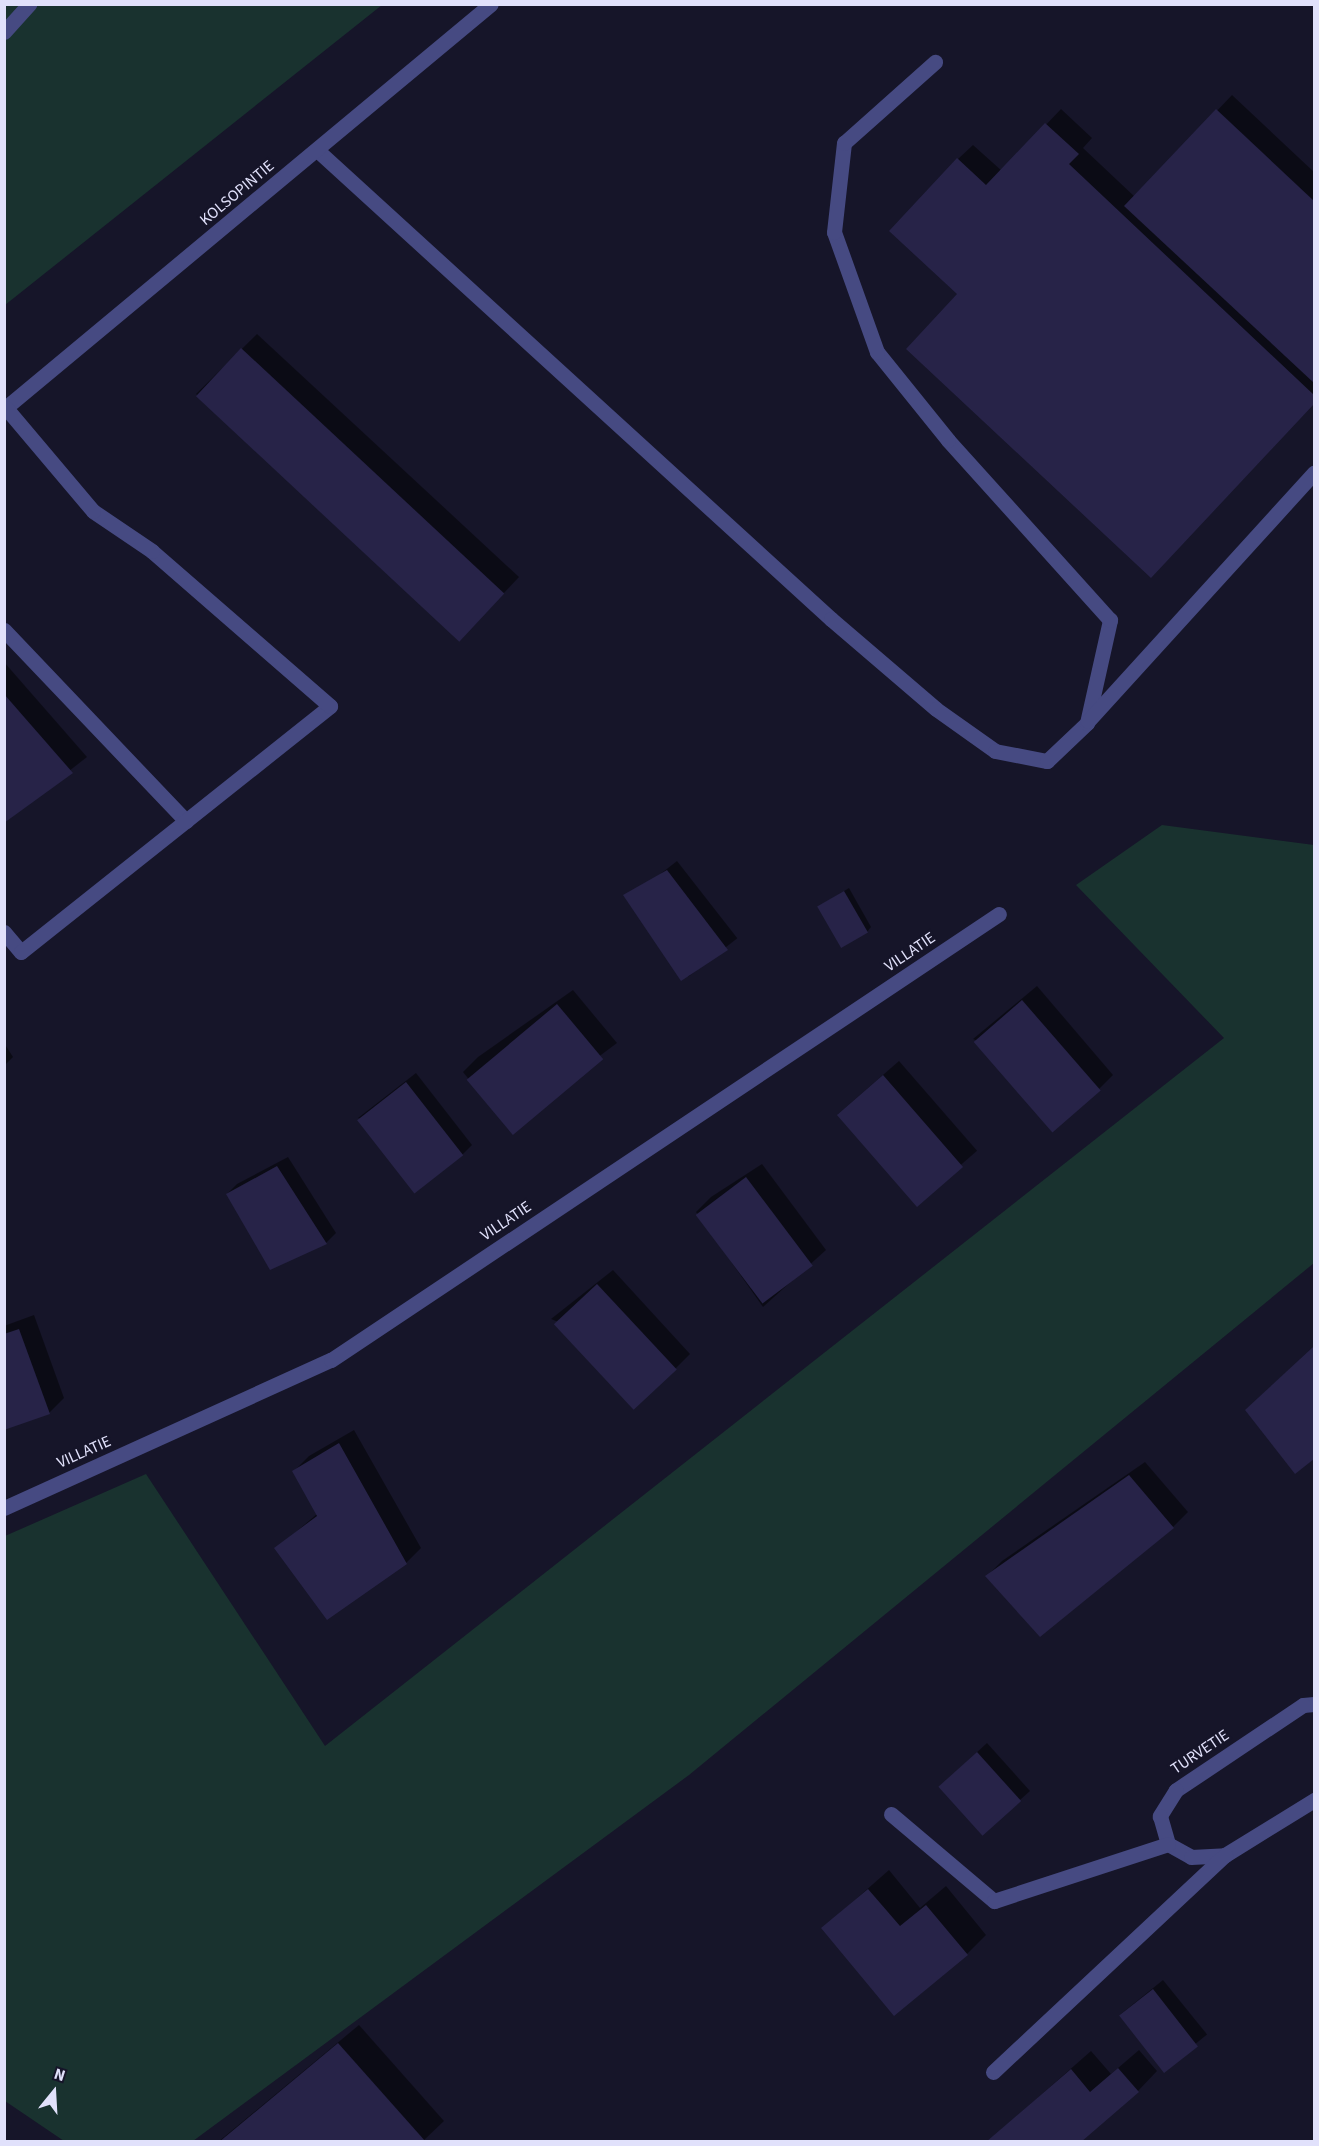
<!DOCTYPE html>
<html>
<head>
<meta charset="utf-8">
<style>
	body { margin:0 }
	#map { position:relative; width:1319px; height:2146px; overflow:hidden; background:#161529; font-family:"Source Sans 3",sans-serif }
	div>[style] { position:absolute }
	.green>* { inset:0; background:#19322f }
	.shadow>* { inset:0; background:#0007; transform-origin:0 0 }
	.building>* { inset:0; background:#272348; transform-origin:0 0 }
	.minor>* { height:15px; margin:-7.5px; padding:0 7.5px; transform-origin:7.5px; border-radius:7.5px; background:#464a82 }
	span { translate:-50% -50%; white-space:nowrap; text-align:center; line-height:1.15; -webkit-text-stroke:4.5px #161529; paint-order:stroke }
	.street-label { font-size:16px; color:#e1e1fb }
	.frame { position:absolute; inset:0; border:6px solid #e1e1fb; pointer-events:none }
	.north { position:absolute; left:24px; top:2062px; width:60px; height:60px; -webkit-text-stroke:4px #161529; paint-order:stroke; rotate:18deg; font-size:16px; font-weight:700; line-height:24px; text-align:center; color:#e1e1fb }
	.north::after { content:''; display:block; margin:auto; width:21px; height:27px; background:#e1e1fb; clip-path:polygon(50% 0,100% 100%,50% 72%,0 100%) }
</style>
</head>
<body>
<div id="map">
	<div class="green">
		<div style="clip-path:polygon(5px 5px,382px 5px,5px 305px)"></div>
		<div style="clip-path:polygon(1162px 825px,1314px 845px,1314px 1263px,689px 1775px,193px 2141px,64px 2141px,5px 2101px,5px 1536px,146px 1474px,325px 1746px,1224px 1038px,1076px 885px)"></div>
	</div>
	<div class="shadow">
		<div style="clip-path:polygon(1232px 95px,1314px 172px,1314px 402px,1166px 561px,959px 294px,958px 159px,973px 145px,1002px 171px,1061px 109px,1092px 138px,1083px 148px,1135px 197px)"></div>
		<div style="clip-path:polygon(257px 334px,519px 577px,475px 624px,196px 394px)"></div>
		<div style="clip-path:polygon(4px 662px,87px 757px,4px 822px)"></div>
		<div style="left:677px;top:861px;width:98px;height:62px;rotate:52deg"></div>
		<div style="clip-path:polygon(849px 888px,871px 927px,867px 932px,818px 907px)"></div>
		<div style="clip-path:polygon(1037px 986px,1113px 1075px,1098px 1090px,973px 1039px)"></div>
		<div style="clip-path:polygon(573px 990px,617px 1043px,506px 1126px,463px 1072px,478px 1057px)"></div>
		<div style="clip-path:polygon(4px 1043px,13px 1057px,4px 1066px)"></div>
		<div style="left:899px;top:1061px;width:119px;height:81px;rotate:49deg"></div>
		<div style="clip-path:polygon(416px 1073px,472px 1145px,462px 1155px,358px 1118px)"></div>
		<div style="clip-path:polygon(288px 1157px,336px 1233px,326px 1243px,227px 1194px,237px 1184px)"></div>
		<div style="clip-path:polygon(762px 1164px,826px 1250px,763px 1307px,696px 1212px,711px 1197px)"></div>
		<div style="clip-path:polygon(613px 1270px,690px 1354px,675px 1369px,551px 1319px)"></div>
		<div style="clip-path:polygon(34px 1315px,64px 1398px,49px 1413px,4px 1429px,4px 1326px)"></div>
		<div style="clip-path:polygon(1314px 1346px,1314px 1457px,1296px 1472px,1267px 1390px)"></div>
		<div style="clip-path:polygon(354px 1430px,421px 1548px,406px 1563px,276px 1549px,317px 1514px,294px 1471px,309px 1456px)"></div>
		<div style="clip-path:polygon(1145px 1462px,1188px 1512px,1173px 1527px,987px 1576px,1002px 1561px)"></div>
		<div style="clip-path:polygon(987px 1743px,1030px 1791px,1020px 1800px,950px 1777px)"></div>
		<div style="clip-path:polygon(889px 1870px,920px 1908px,946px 1886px,986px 1935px,967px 1954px,823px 1928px)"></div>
		<div style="left:1163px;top:1980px;width:70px;height:55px;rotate:51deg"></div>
		<div style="clip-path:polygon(359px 2025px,444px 2121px,422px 2142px,218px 2142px)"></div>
		<div style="clip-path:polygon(1139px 2050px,1157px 2071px,1138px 2091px,987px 2142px,1091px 2051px,1111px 2074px)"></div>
	</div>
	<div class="building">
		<div style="clip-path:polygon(1216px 109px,1314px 201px,1314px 383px,1124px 206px)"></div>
		<div style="clip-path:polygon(1045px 123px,1079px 154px,1069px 164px,1314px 395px,1314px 404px,1151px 578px,906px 349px,957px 294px,889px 231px,957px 158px,986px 185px)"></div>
		<div style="left:241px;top:348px;width:360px;height:66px;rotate:43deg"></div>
		<div style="clip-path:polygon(4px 694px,73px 773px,4px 823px)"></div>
		<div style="clip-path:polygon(667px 870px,728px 950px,681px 981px,623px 895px)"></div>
		<div style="left:844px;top:891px;width:48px;height:31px;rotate:60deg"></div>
		<div style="left:1022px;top:1000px;width:120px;height:64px;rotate:49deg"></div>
		<div style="left:557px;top:1004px;width:72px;height:118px;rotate:50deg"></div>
		<div style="left:883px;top:1075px;width:122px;height:61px;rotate:49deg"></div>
		<div style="left:406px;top:1082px;width:93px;height:62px;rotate:52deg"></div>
		<div style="clip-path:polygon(277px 1166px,327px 1244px,270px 1270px,226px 1194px)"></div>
		<div style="left:746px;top:1177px;width:111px;height:63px;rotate:53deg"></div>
		<div style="left:597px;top:1284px;width:117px;height:59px;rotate:47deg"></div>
		<div style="clip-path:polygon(19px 1329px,50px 1414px,4px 1430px,4px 1334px)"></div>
		<div style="clip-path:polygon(1314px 1346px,1314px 1459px,1295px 1474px,1245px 1410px)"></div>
		<div style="clip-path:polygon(339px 1443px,407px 1564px,327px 1620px,274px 1548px,317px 1516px,292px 1471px)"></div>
		<div style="clip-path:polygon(1129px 1475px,1174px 1528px,1040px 1637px,985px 1576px)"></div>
		<div style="left:977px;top:1752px;width:66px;height:52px;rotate:48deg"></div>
		<div style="clip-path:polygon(868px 1889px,900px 1926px,926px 1905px,968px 1955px,894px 2016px,821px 1928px)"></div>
		<div style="left:1153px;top:1989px;width:73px;height:43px;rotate:52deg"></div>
		<div style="clip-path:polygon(338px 2043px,426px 2142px,219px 2142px)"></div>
		<div style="clip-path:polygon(1118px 2068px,1139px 2092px,1081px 2142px,986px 2142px,1071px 2069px,1090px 2092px)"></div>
	</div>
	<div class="minor">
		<div style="left:4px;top:32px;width:38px;rotate:-48deg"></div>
		<div style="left:317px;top:150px;width:696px;rotate:42.38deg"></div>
		<div style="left:831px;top:619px;width:138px;rotate:40.6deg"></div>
		<div style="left:936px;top:709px;width:72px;rotate:35.4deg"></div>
		<div style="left:995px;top:751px;width:53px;rotate:10.9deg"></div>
		<div style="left:1047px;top:761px;width:55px;rotate:-43.5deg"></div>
		<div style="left:1087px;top:723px;width:106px;rotate:-77.4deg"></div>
		<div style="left:1110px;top:620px;width:242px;rotate:-132deg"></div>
		<div style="left:948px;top:440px;width:113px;rotate:-128.9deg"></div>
		<div style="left:877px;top:352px;width:127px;rotate:-109.7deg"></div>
		<div style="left:834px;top:232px;width:90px;rotate:-83.6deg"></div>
		<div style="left:844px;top:143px;width:122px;rotate:-41.7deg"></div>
		<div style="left:4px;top:409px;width:633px;rotate:-39.75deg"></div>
		<div style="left:4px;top:630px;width:264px;rotate:46.4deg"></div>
		<div style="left:1088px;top:721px;width:336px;rotate:-47.7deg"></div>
		<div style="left:4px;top:932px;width:26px;rotate:50deg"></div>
		<div style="left:21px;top:952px;width:395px;rotate:-38.5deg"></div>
		<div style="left:330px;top:706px;width:236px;rotate:-139deg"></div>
		<div style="left:152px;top:551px;width:71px;rotate:-145.9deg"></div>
		<div style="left:93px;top:511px;width:135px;rotate:-130.2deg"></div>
		<div style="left:4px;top:1508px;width:359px;rotate:-24.4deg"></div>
		<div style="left:331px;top:1360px;width:803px;rotate:-33.73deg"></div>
		<div style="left:1314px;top:1704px;width:11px;rotate:175deg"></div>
		<div style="left:1303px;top:1705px;width:153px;rotate:146.2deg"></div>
		<div style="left:1176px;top:1790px;width:31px;rotate:122deg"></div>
		<div style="left:1160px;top:1816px;width:29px;rotate:74deg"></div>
		<div style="left:1168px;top:1844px;width:26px;rotate:29deg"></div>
		<div style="left:1191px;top:1857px;width:34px;rotate:-3deg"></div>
		<div style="left:1225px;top:1855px;width:105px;rotate:-31.7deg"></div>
		<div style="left:891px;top:1814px;width:135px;rotate:40.2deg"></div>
		<div style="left:994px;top:1901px;width:183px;rotate:-18.1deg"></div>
		<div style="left:993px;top:2072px;width:318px;rotate:-43.1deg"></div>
	</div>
	<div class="street-label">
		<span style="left:237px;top:193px;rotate:-40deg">KOLSOPINTIE</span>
		<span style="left:910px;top:952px;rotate:-34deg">VILLATIE</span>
		<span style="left:506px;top:1221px;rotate:-34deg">VILLATIE</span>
		<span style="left:84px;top:1452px;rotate:-24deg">VILLATIE</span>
		<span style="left:1200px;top:1752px;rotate:-34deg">TURVETIE</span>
	</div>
	<div class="frame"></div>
	<div class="north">N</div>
</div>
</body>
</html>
